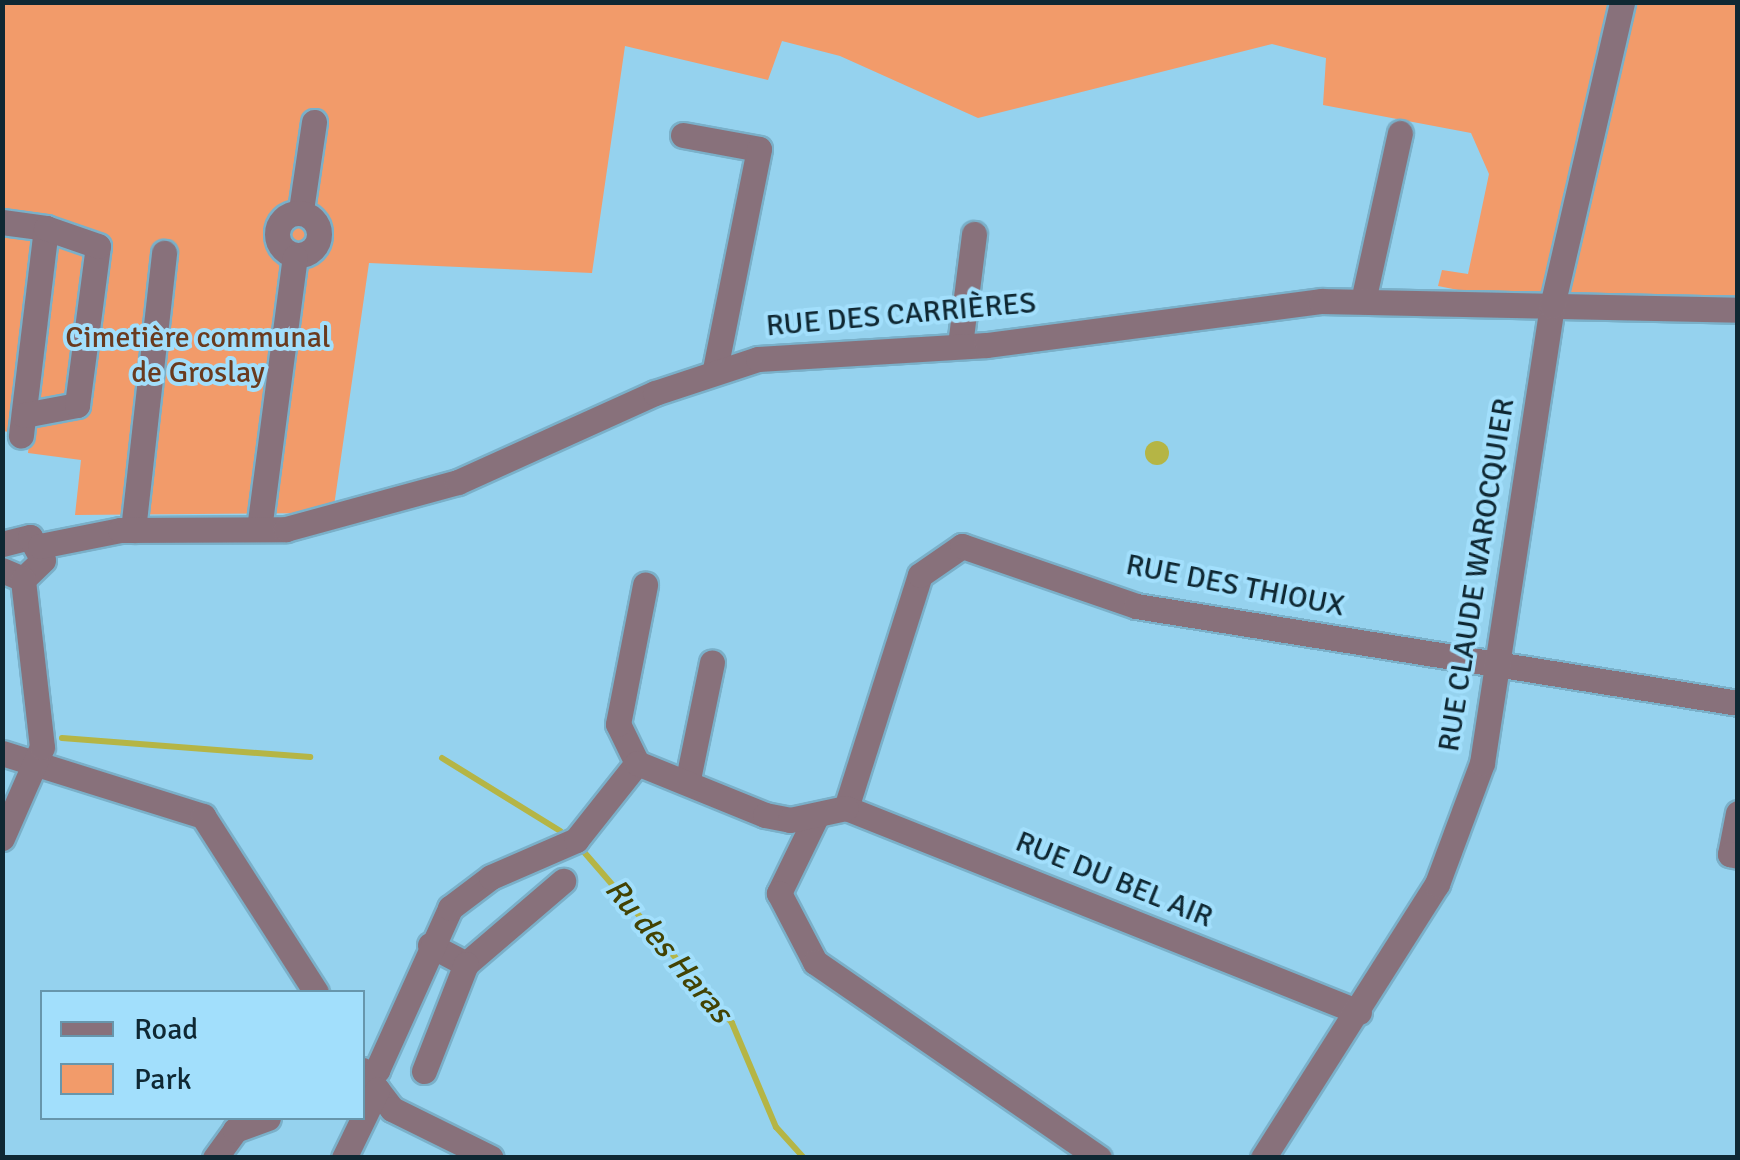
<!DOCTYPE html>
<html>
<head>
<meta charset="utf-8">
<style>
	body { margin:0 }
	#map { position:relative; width:1740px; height:1160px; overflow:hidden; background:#95d2ee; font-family:Signika,sans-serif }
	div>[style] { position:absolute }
	.green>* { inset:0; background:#f29b6a }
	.water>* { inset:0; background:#b5b545 }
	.round { border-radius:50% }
	.stream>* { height:6px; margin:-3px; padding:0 3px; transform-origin:3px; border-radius:3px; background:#b5b545 }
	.roads { filter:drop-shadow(2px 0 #7ab0c9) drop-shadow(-2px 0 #7ab0c9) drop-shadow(0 2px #7ab0c9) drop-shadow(0 -2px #7ab0c9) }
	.minor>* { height:25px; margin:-12.5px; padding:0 12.5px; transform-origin:12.5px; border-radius:12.5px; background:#88717b }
	.minor>.ring { margin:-12.5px; padding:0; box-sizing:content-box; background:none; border:25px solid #88717b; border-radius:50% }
	span { translate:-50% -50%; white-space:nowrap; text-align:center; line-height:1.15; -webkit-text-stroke:8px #a2dffc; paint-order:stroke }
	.street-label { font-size:30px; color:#0f2833 }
	.park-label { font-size:30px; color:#6a3b1f }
	.water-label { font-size:32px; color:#434303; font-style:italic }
	.frame { position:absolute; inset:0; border:5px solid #0f2833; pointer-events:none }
	.legend { position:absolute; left:40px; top:990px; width:325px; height:130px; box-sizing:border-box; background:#a2dffc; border:2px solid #6796ac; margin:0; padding:12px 18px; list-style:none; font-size:30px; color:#0f2833 }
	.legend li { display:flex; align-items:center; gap:20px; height:50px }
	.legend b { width:50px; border:2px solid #6796ac }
</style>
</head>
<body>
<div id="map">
	<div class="green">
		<div style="clip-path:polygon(2px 3px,1737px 3px,1737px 302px,1529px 304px,1438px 286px,1442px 270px,1468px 274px,1489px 174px,1471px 133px,1323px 105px,1326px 58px,1272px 44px,978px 118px,840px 56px,782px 41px,768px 80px,625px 46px,592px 273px,369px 263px,333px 513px,75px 515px,81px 460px,28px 453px,30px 436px,3px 431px)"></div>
	</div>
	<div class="water">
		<div class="round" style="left:1145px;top:441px;width:24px;height:24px"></div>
	</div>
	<div class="stream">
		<div style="left:62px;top:738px;width:249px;rotate:4.4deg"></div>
		<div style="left:442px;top:758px;width:139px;rotate:31.7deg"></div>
		<div style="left:584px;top:852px;width:226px;rotate:49.1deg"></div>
		<div style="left:732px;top:1023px;width:113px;rotate:67.1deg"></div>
		<div style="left:776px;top:1127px;width:42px;rotate:47.9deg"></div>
	</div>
	<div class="roads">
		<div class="minor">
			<div style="left:683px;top:135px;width:77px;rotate:10.4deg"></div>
			<div style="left:759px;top:149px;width:224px;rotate:101.3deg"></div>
			<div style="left:301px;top:210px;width:89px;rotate:-81.6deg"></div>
			<div class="ring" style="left:277px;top:213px;width:17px;height:17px"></div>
			<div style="left:2px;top:222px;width:44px;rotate:7.8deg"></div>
			<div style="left:46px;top:228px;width:209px;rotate:96.9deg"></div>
			<div style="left:1363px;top:301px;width:172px;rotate:-77.6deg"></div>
			<div style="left:960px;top:345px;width:112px;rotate:-82.8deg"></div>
			<div style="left:24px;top:415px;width:54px;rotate:-10.7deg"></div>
			<div style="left:77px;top:405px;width:160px;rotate:-82.5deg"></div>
			<div style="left:98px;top:246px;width:55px;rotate:-160.9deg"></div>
			<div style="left:259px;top:529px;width:274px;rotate:-82.5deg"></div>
			<div style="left:133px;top:530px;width:279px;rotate:-83.6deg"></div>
			<div style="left:2px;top:544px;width:29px;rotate:-14deg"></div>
			<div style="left:30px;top:537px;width:26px;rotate:61deg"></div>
			<div style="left:43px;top:560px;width:28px;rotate:136deg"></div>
			<div style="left:23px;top:579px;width:23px;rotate:-157deg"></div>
			<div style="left:40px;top:546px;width:82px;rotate:-11.3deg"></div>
			<div style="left:120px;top:530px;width:166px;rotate:-0.3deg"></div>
			<div style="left:286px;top:529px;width:178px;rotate:-15.3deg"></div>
			<div style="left:458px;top:482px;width:216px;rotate:-24.3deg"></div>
			<div style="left:655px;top:393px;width:108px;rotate:-18.3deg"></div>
			<div style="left:758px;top:359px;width:229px;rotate:-3.5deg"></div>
			<div style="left:987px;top:345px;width:337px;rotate:-7.5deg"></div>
			<div style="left:1321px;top:301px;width:417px;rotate:1.2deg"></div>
			<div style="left:2px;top:753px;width:211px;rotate:17.4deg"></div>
			<div style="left:203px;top:816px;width:209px;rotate:57.3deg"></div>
			<div style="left:637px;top:763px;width:43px;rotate:-116deg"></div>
			<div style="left:618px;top:724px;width:142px;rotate:-79deg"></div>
			<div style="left:688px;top:779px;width:119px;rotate:-78.4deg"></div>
			<div style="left:846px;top:808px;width:244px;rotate:-72.4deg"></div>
			<div style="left:920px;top:575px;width:51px;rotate:-34.6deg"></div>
			<div style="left:962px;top:546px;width:184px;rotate:19deg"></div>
			<div style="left:1136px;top:606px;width:610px;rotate:9.15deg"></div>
			<div style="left:846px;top:808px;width:552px;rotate:21.69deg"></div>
			<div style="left:1738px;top:813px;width:42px;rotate:101deg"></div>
			<div style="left:1730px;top:854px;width:8px;rotate:14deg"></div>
			<div style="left:817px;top:815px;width:87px;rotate:116deg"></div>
			<div style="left:779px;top:893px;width:78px;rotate:62.4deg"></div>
			<div style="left:815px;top:962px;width:345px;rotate:34.6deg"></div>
			<div style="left:2px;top:838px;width:99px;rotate:-66.3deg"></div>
			<div style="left:42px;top:747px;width:169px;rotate:-96.5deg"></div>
			<div style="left:430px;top:945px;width:41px;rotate:27.8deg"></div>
			<div style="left:466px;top:964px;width:128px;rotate:-40.6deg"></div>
			<div style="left:362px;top:1070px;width:49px;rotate:52.4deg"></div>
			<div style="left:392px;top:1109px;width:110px;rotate:26.3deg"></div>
			<div style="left:424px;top:1071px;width:115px;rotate:-68.6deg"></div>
			<div style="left:362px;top:1081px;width:19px;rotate:-36deg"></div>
			<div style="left:377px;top:1070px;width:178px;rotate:-65.7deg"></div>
			<div style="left:450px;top:908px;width:51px;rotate:-37.1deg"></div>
			<div style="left:491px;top:877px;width:93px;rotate:-23.5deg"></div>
			<div style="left:576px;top:840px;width:98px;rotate:-51.6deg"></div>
			<div style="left:637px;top:763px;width:138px;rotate:22.1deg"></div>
			<div style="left:765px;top:815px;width:25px;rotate:11deg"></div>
			<div style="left:790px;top:820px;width:57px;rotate:-12.1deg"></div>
			<div style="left:215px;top:1158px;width:34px;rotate:-54deg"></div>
			<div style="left:235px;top:1130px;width:35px;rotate:-20deg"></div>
			<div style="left:344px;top:1158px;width:76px;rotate:-64.1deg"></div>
			<div style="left:1263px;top:1158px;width:325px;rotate:-57.6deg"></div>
			<div style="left:1437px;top:884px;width:129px;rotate:-69.6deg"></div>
			<div style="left:1482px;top:763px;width:462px;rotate:-81.3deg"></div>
			<div style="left:1552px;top:306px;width:312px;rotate:-77deg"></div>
		</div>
	</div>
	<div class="street-label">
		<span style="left:901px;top:315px;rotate:-5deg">RUE DES CARRIÈRES</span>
		<span style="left:1477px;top:575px;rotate:-81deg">RUE CLAUDE WAROCQUIER</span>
		<span style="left:1235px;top:586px;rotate:11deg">RUE DES THIOUX</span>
		<span style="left:1114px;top:880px;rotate:22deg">RUE DU BEL AIR</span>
	</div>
	<div class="park-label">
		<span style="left:198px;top:355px">Cimetière communal<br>de Groslay</span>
	</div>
	<div class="water-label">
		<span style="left:668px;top:951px;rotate:50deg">Ru des Haras</span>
	</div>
	<div class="frame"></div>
	<ul class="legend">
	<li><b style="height:12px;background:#88717b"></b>Road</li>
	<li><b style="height:28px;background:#f29b6a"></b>Park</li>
	</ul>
</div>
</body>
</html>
